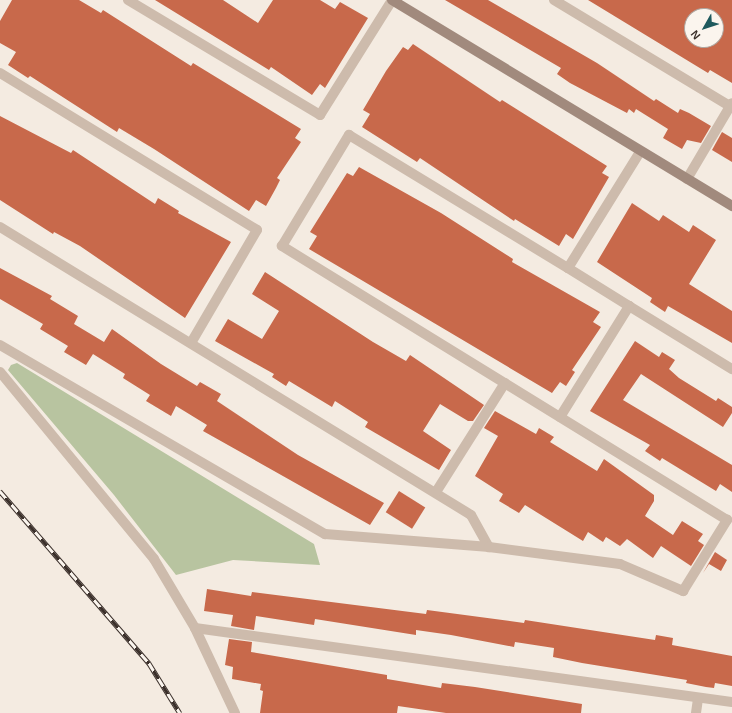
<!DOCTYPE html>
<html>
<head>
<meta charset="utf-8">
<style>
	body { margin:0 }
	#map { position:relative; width:732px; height:713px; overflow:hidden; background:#f4ebe1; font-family:Helvetica,sans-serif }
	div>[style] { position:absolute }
	.green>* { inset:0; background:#b8c4a0 }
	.building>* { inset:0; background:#c8694b; transform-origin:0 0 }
	.street>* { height:10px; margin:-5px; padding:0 5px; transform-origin:5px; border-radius:5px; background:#cdbbac }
	.secondary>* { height:10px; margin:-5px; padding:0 5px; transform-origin:5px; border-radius:5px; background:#a18a7d }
	.rail>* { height:4.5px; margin-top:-2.25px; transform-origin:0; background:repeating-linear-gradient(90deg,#fbf5ee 0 9px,#3b302b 0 18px); box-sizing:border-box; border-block:1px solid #3b302b }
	span { translate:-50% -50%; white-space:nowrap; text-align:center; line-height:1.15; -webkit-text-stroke:3.5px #fbf5ee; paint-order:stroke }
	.north { position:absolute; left:684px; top:8px; width:40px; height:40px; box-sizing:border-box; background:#fbf5ee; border:1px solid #aea6a0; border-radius:50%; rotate:231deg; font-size:11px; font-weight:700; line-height:16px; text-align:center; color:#3b302b }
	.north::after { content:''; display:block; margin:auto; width:14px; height:18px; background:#1f5a5e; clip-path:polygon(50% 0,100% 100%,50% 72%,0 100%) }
</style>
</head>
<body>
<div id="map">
	<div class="green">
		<div style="clip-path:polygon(17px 363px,314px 544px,320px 565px,233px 560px,176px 575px,114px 495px,8px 370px,11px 365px)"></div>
	</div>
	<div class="building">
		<div style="clip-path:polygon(12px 0,79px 0,101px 13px,103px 10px,191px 66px,193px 63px,301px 129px,295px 138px,301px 142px,277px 178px,280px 180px,276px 188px,266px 206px,256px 200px,249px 211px,154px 149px,119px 128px,117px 132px,30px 76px,28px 78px,8px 65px,16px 52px,0 43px,0 21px)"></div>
		<div style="clip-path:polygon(155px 0,223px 0,258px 23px,273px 0,320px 0,335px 9px,340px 2px,368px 18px,325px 88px,320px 84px,312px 95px,271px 67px,269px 70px)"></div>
		<div style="clip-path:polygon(445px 0,488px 0,597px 63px,654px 101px,656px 99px,678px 113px,680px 109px,689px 113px,711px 126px,701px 143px,687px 140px,682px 149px,663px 138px,668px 129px,636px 109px,634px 113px,629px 109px,627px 113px,570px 83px,557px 74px,561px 68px)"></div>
		<div style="clip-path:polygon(evenodd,588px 0,732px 0,732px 83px,710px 70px,708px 73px,588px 0,692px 16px,716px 16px,716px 40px,692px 40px,692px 16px)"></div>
		<div style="clip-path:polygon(413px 44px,500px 102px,502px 100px,607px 166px,602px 173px,609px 177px,573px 239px,566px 234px,559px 246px,515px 219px,514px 221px,420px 158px,417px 162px,362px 127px,370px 114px,363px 110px,386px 71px,403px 47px,408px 50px)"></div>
		<div style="clip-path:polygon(0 116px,71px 153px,73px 150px,155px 204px,158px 198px,179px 211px,178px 213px,231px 242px,185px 318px,80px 246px,54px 232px,53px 234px,0 200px)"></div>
		<div style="clip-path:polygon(722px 132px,732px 138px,732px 162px,712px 150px)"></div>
		<div style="clip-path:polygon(359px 167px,441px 213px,513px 259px,512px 262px,600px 312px,593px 322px,601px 327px,572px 370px,575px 372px,566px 386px,560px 382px,552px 393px,309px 249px,317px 236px,310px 232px,347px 173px,353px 176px)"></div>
		<div style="clip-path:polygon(632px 203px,659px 221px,663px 215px,689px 232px,693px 225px,716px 240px,689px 284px,732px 311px,732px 343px,668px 306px,665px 312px,650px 302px,652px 298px,597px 262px)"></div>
		<div style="clip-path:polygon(0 268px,52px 296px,50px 299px,78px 316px,74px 324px,104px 342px,112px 329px,161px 364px,197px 386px,200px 382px,221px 394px,217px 401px,298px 455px,384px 503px,370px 525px,203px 431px,207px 425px,176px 406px,171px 416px,146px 401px,150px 395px,123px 378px,125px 374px,93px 354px,86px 365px,64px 352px,68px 346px,40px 329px,43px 324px,0 299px)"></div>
		<div style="clip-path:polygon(265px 272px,373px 342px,406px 361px,410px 355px,484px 405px,473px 421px,468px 421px,440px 404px,423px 431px,451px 450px,439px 470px,365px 427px,368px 422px,335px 401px,332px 407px,289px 381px,286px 386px,272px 377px,274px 374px,215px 341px,228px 319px,262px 339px,279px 311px,252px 294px)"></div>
		<div style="clip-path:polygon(635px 341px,659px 357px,662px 352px,675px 360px,669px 369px,679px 378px,716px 401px,718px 398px,732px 407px,732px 413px,723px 427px,641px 374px,623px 400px,732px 465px,732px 492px,720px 484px,716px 491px,662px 458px,660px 461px,645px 451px,650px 445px,590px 411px)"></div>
		<div style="clip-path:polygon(495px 411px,536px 434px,539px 428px,554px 437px,550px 442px,597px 471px,604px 459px,654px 495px,654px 501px,645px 516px,673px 535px,682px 521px,703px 534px,698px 541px,704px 545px,691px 566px,661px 546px,653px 558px,627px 539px,620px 546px,606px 537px,603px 542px,588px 532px,583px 541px,525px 505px,519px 513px,499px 501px,503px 494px,475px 476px,498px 436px,484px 428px)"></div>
		<div style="left:399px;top:491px;width:31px;height:25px;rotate:32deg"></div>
		<div style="clip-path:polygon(715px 552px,727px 560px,721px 571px,709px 564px,703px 573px)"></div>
		<div style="clip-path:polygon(207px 589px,251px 596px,252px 592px,426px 614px,427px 610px,524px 623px,525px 620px,655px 640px,656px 635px,673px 638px,672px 645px,732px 656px,732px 686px,715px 683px,714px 688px,706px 687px,686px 683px,687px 680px,582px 663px,553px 657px,554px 648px,515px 642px,514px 647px,451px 635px,416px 630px,416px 635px,315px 619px,314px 625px,256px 616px,254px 630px,231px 626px,233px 615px,204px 611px)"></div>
		<div style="clip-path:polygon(229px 639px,252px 642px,251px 652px,387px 675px,387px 679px,441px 688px,442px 683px,475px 687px,582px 704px,581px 713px,446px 713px,398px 706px,397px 713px,260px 713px,263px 691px,260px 690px,261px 684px,232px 679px,233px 667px,225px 665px)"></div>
	</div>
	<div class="street">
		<div style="left:128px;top:0;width:224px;rotate:30.9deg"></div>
		<div style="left:320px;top:115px;width:136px;rotate:-57.9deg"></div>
		<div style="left:554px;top:0;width:205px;rotate:31.1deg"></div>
		<div style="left:0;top:73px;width:301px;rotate:31.4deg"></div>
		<div style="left:257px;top:230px;width:131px;rotate:120.3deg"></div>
		<div style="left:687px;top:179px;width:88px;rotate:-59.4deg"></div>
		<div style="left:0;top:227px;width:552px;rotate:31.44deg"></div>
		<div style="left:471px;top:515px;width:37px;rotate:61deg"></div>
		<div style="left:629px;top:306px;width:121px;rotate:31.5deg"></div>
		<div style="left:0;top:345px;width:376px;rotate:30.2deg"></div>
		<div style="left:325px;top:534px;width:165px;rotate:4.5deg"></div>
		<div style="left:489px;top:547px;width:132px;rotate:7.4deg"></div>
		<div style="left:620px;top:564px;width:69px;rotate:23.2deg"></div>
		<div style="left:683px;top:591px;width:84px;rotate:-58.2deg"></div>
		<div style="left:727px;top:520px;width:523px;rotate:-148.38deg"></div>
		<div style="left:282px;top:246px;width:130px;rotate:-58.9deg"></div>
		<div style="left:349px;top:135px;width:256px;rotate:31.3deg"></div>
		<div style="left:0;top:372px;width:242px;rotate:50.5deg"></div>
		<div style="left:154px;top:559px;width:80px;rotate:59.3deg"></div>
		<div style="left:195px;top:628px;width:94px;rotate:64.8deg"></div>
		<div style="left:560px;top:417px;width:131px;rotate:-58.1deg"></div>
		<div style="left:629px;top:306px;width:72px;rotate:-148.1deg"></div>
		<div style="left:568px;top:268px;width:137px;rotate:-58.2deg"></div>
		<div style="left:436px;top:492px;width:129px;rotate:-57.7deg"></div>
		<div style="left:195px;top:628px;width:542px;rotate:7.85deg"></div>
		<div style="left:696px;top:713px;width:15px;rotate:-82deg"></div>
	</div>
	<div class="secondary">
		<div style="left:392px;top:0;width:398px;rotate:31.2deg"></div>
	</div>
	<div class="rail">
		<div style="left:0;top:491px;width:228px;rotate:49.1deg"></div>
		<div style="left:149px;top:663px;width:59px;rotate:58.2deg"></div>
	</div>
	<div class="north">N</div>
</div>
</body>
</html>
